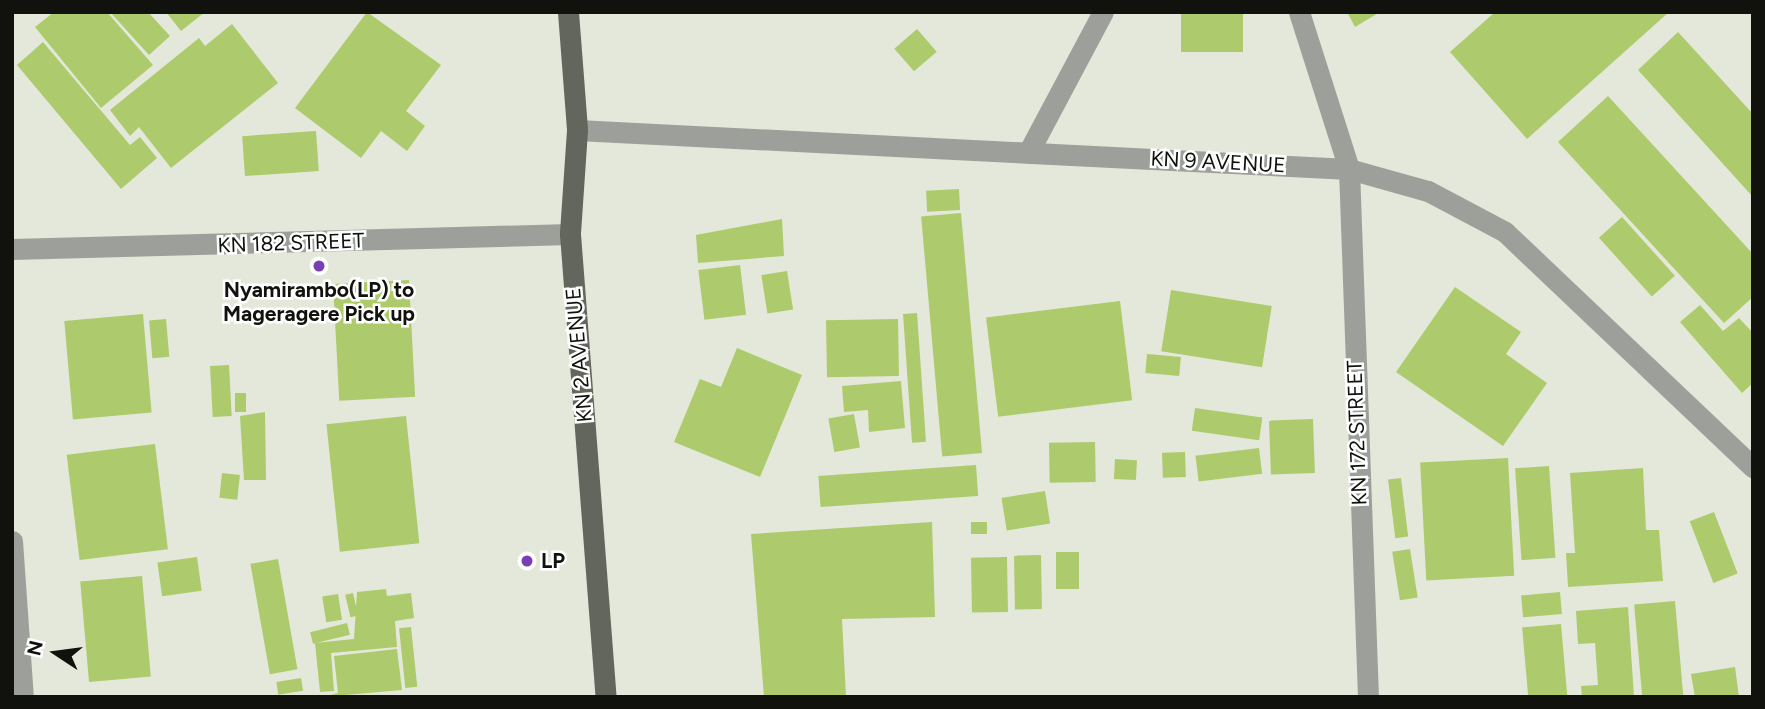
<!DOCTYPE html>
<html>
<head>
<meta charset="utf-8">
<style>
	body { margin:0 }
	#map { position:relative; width:1765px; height:709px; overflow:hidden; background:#e3e8da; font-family:Figtree,sans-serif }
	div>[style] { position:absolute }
	.building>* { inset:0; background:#adcb6c; transform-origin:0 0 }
	.minor>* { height:21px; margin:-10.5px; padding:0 10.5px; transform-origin:10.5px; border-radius:10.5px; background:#9da09a }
	.major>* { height:21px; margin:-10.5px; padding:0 10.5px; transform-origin:10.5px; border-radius:10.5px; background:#62665c }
	.dots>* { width:19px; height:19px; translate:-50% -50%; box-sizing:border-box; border:4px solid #fff; border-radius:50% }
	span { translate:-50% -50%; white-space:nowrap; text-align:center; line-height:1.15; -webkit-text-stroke:5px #fff; paint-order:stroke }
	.street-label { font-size:21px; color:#11120e }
	.poi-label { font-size:21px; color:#11120e; font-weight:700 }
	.left { translate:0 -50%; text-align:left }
	.frame { position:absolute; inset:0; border:14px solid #11120e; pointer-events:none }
	.north { position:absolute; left:21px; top:618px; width:70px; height:70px; -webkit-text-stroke:5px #fff; paint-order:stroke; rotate:283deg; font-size:19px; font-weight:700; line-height:28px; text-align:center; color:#11120e }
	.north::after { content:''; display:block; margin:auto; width:24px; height:32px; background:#11120e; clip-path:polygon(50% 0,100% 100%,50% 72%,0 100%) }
</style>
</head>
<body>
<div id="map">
	<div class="building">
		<div style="clip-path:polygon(54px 12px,107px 12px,153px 65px,101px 108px,35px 27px)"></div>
		<div style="clip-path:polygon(110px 12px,148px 12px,170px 36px,149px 55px)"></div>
		<div style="clip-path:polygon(166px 12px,205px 12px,181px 31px)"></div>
		<div style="clip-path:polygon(367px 12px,441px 65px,406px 111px,425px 126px,407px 151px,381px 131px,361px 158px,295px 108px)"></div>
		<div style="left:1181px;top:12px;width:62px;height:40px"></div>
		<div style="clip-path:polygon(1347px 12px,1380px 12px,1355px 27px)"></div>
		<div style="clip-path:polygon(1495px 12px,1669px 12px,1527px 139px,1450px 52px)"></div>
		<div style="clip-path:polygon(232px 24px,278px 83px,171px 168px,139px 127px,130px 136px,110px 110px,199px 38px,205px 46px)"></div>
		<div style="left:917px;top:29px;width:30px;height:30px;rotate:49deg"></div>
		<div style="clip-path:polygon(1678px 32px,1753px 114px,1753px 197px,1638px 70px)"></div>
		<div style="clip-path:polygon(43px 42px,130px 145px,140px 137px,157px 158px,121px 189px,17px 65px)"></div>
		<div style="clip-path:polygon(1608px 96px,1753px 254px,1753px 297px,1724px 323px,1558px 142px)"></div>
		<div style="left:316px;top:131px;width:40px;height:74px;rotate:86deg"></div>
		<div style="left:959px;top:189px;width:21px;height:33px;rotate:87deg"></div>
		<div style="left:961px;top:213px;width:241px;height:40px;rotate:85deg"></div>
		<div style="left:1622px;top:217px;width:79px;height:31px;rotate:48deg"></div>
		<div style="clip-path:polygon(782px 219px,784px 256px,698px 263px,696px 235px)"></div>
		<div style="left:740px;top:265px;width:50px;height:42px;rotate:83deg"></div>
		<div style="left:787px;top:271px;width:39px;height:26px;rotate:81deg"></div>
		<div style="left:409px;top:280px;width:117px;height:76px;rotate:87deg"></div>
		<div style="clip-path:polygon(1455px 287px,1521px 332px,1506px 354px,1547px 383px,1503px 446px,1396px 372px)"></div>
		<div style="left:1171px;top:290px;width:102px;height:62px;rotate:9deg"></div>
		<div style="left:1120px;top:301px;width:100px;height:135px;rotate:83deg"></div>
		<div style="clip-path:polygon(1700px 305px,1723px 331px,1739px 318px,1753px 333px,1753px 383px,1742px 393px,1680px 322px)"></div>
		<div style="left:917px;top:313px;width:129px;height:14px;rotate:86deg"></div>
		<div style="left:143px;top:314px;width:99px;height:79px;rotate:85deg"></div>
		<div style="left:166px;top:319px;width:38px;height:17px;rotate:85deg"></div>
		<div style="left:898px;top:319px;width:57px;height:72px;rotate:89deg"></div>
		<div style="clip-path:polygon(737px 348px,802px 375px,760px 477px,674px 442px,700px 379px,721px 387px)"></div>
		<div style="left:1147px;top:354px;width:34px;height:19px;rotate:5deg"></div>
		<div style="left:229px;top:365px;width:51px;height:19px;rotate:87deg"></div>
		<div style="clip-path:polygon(901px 381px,905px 428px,869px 432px,868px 410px,844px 412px,842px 386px)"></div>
		<div style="left:235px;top:393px;width:11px;height:19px"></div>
		<div style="left:1195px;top:408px;width:68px;height:23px;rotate:8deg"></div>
		<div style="clip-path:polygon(265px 412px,266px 480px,244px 480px,240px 416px)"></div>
		<div style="left:854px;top:414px;width:34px;height:26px;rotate:80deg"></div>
		<div style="left:406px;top:416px;width:128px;height:80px;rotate:84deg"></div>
		<div style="left:1313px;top:419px;width:54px;height:44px;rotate:88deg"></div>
		<div style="left:1095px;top:442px;width:40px;height:46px;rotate:89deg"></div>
		<div style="left:155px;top:444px;width:106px;height:89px;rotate:83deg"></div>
		<div style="left:1259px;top:448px;width:26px;height:64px;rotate:83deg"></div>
		<div style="left:1185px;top:452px;width:25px;height:23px;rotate:88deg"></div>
		<div style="left:1508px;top:458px;width:118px;height:88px;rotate:87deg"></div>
		<div style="left:1115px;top:459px;width:22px;height:20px;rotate:3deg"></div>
		<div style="left:976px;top:465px;width:31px;height:158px;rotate:86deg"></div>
		<div style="left:1549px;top:466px;width:92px;height:34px;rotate:86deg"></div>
		<div style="clip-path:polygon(1643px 468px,1646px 530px,1659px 530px,1663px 581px,1568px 587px,1566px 553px,1575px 553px,1570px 473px)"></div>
		<div style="left:222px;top:473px;width:18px;height:25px;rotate:6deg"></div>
		<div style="left:1401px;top:478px;width:59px;height:13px;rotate:83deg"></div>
		<div style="left:1045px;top:491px;width:33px;height:44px;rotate:81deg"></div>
		<div style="left:1714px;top:512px;width:66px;height:26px;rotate:69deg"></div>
		<div style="clip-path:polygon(932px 522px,935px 617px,842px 619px,846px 697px,764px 697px,751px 534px)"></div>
		<div style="left:971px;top:522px;width:16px;height:12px"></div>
		<div style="left:1410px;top:549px;width:49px;height:18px;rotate:81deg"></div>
		<div style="left:1056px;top:552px;width:23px;height:37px"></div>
		<div style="left:1041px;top:555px;width:54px;height:27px;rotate:89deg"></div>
		<div style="left:197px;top:557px;width:34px;height:40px;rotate:82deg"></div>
		<div style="left:1007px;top:557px;width:55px;height:36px;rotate:89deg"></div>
		<div style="left:278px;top:559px;width:112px;height:28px;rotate:80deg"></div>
		<div style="left:142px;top:576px;width:101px;height:62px;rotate:85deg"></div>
		<div style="clip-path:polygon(386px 589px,387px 596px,411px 593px,414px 618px,395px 621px,397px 647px,331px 653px,334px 691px,320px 692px,315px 643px,354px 639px,357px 592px)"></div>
		<div style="left:1560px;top:592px;width:22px;height:39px;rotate:85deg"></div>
		<div style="left:353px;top:593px;width:23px;height:8px;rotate:77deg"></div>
		<div style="left:338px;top:594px;width:26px;height:16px;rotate:81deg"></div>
		<div style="left:1675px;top:601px;width:96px;height:41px;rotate:85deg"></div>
		<div style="clip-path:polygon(1628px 607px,1634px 697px,1582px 697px,1581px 686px,1598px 685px,1595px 643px,1578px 644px,1576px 611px)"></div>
		<div style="left:347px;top:623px;width:12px;height:38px;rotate:76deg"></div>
		<div style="left:1561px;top:624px;width:73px;height:39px;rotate:85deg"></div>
		<div style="left:411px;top:627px;width:60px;height:12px;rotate:84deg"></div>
		<div style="clip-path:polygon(397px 649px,402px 690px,323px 697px,338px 693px,334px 656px)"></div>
		<div style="clip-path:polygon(1735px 667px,1739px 697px,1695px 697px,1691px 674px)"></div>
		<div style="left:301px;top:678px;width:13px;height:25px;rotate:81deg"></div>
	</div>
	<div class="minor">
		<div style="left:1299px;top:12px;width:165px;rotate:72.3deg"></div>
		<div style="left:1349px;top:169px;width:528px;rotate:87.94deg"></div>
		<div style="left:577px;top:130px;width:773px;rotate:2.89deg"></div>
		<div style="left:1349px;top:169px;width:82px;rotate:15.6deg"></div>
		<div style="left:1428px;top:191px;width:87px;rotate:28deg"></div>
		<div style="left:1505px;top:232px;width:342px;rotate:43.5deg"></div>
		<div style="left:1029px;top:151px;width:157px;rotate:-62deg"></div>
		<div style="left:12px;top:249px;width:558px;rotate:-1.54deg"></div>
		<div style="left:12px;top:541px;width:156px;rotate:86deg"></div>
	</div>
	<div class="major">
		<div style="left:568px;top:12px;width:118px;rotate:85.6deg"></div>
		<div style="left:577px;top:130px;width:104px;rotate:93.9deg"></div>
		<div style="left:570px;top:234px;width:464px;rotate:85.6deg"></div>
	</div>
	<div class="dots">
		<div style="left:319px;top:266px;background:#7b3fb5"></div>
		<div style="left:527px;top:561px;background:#7b3fb5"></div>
	</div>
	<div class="street-label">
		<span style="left:1218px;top:162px;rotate:3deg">KN 9 AVENUE</span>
		<span style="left:291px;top:243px;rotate:-2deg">KN 182 STREET</span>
		<span style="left:579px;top:355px;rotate:-95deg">KN 2 AVENUE</span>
		<span style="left:1357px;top:433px;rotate:-92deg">KN 172 STREET</span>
	</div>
	<div class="poi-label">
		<span style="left:319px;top:302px">Nyamirambo(LP) to<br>Mageragere Pick up</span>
		<span class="left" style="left:541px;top:561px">LP</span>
	</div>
	<div class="frame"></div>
	<div class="north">N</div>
</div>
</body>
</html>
